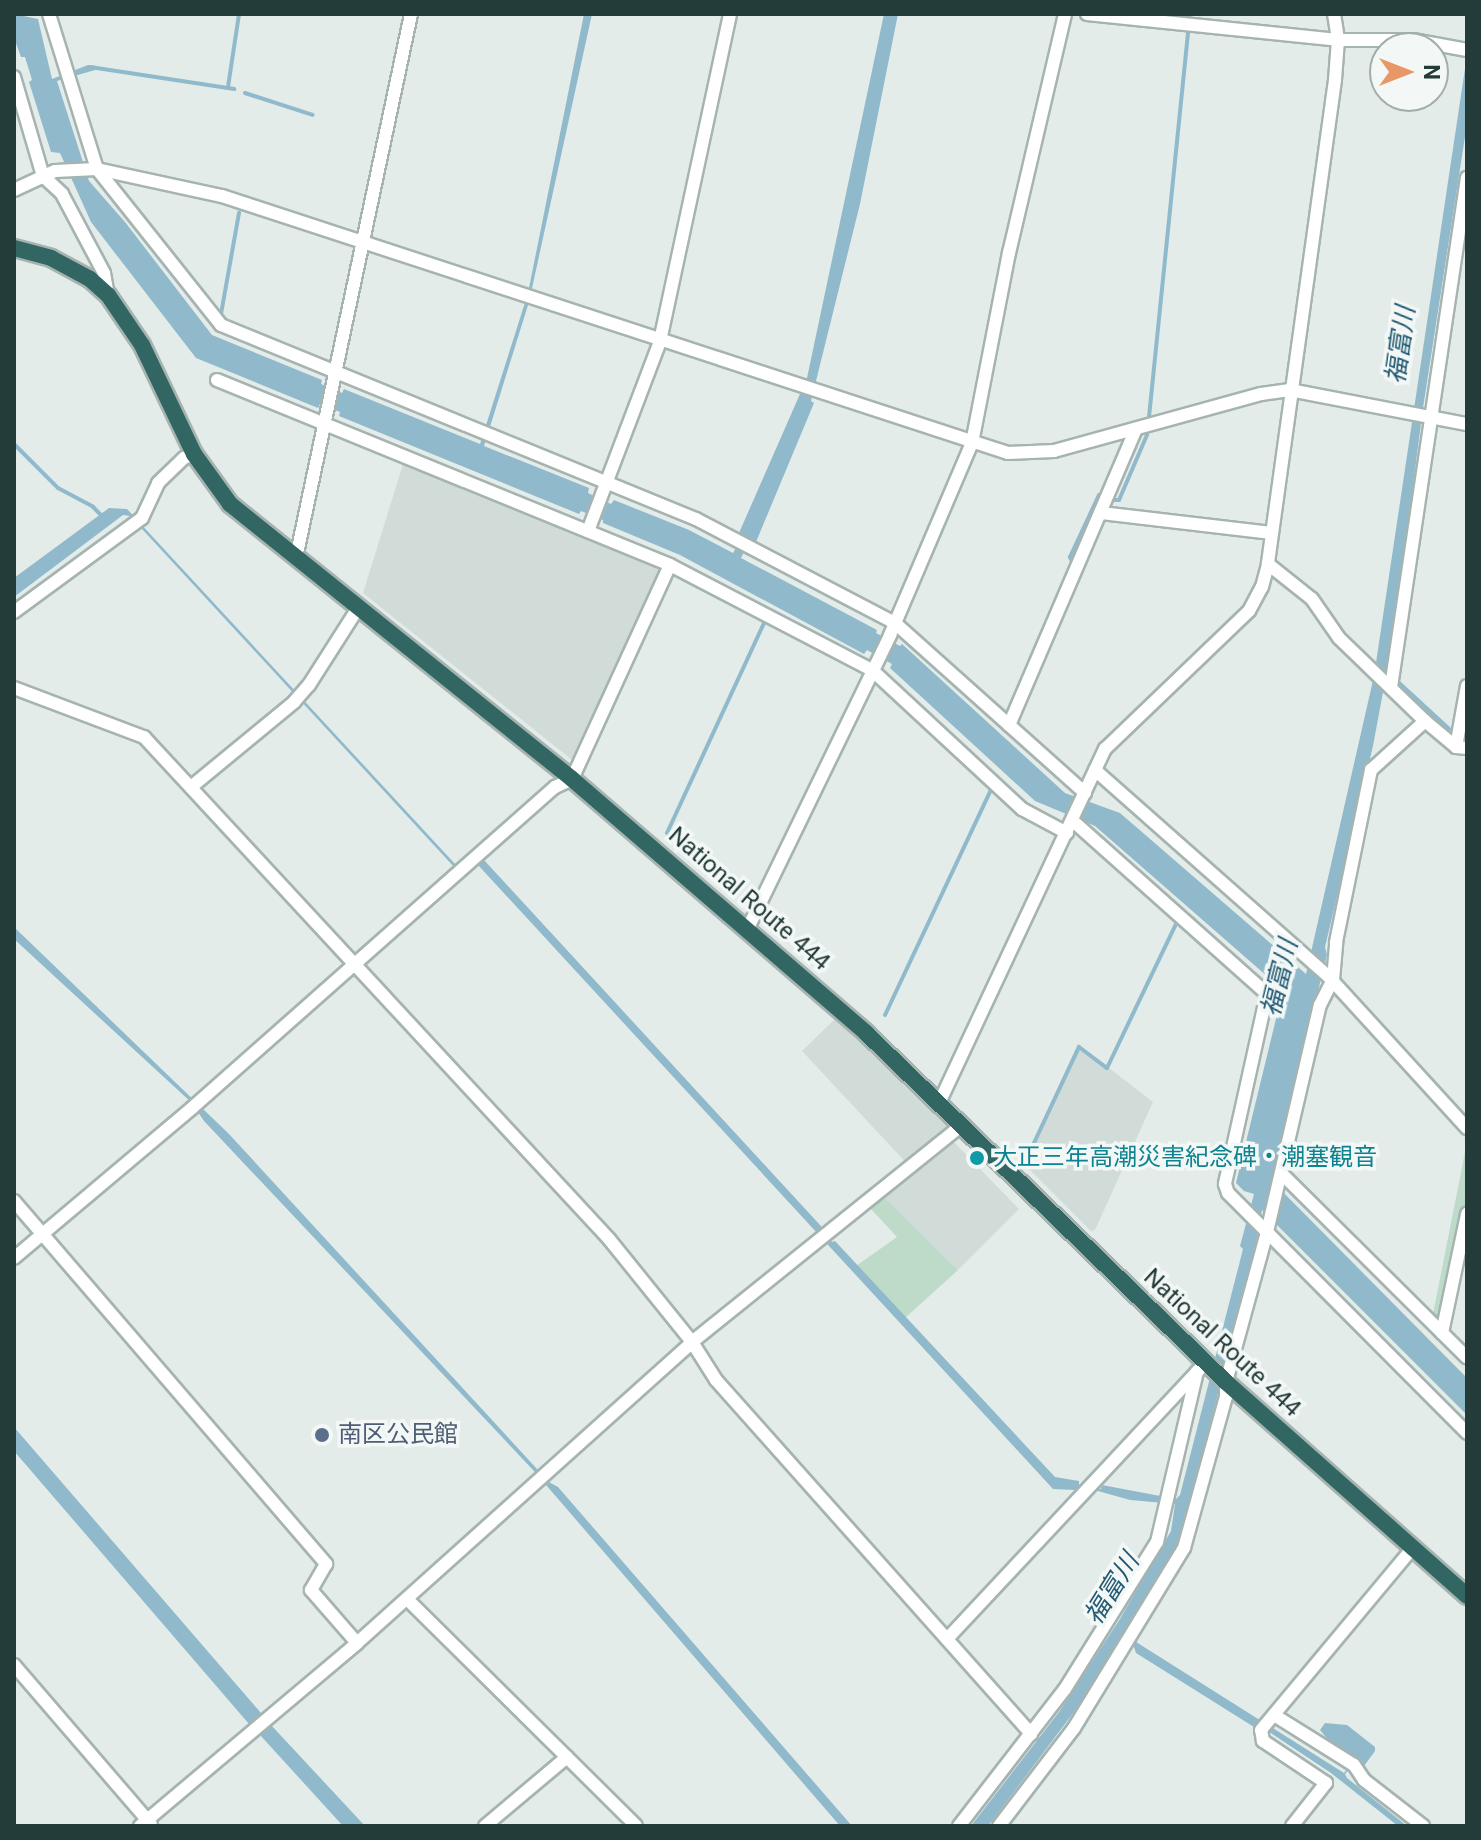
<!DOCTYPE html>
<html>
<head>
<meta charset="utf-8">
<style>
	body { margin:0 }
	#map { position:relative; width:1481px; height:1840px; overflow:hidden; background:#e3ece9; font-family:Roboto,"Noto Sans JP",sans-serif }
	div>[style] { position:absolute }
	.built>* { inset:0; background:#d1dcd8 }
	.green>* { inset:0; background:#bedbca }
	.water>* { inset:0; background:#90bacc }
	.stream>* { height:4px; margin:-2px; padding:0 2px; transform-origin:2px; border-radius:2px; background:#90bacc }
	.roads { filter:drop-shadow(2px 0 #a6b4b1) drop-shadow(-2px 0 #a6b4b1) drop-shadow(0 2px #a6b4b1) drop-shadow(0 -2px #a6b4b1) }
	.minor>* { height:12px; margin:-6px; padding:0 6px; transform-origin:6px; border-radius:6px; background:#fff }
	.highway>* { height:16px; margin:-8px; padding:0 8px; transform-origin:8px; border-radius:8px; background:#326662 }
	.dots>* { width:22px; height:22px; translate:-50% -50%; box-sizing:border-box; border:4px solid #f3f8f7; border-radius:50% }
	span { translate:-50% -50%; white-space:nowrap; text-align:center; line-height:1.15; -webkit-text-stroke:7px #f3f8f7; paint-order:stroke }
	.street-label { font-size:24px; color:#243c39 }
	.culture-label { font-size:24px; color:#0d838f }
	.left { translate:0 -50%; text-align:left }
	.service-label { font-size:24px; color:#4e5e75 }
	.water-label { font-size:26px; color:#235a73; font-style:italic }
	.frame { position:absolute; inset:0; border:16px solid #243c39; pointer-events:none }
	.north { position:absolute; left:1369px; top:32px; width:80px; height:80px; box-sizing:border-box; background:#f3f8f7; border:2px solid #a0adab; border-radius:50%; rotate:90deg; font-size:22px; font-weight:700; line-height:32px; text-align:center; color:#243c39 }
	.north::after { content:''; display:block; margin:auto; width:28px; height:36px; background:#e79866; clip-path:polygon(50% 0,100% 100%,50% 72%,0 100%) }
</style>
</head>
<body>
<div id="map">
	<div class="built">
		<div style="clip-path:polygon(404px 461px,663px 568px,577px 764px,363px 593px)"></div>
		<div style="clip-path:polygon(835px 1019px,877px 1054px,945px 1122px,952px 1140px,1019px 1209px,958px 1270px,882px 1195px,912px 1169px,802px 1051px)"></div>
		<div style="clip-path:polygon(1078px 1044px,1153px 1102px,1095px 1230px,1091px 1231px,1023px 1163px)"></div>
	</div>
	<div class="green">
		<div style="clip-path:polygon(1467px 1142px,1467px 1197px,1440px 1324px,1432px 1319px)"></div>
		<div style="clip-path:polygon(882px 1195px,958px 1270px,904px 1319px,853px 1268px,897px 1237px,870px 1208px)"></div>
	</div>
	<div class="water">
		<div style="clip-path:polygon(14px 14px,38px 19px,52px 79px,88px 65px,96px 66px,95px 70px,57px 81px,89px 181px,125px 222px,212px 335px,322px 380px,321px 384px,342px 393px,344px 389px,480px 444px,528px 293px,584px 14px,592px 14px,529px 302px,484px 446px,589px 488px,588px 493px,611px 504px,614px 500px,689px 530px,733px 553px,737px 546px,745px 550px,741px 558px,877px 630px,876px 633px,900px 646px,902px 644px,1065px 793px,1120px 813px,1306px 974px,1374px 676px,1467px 55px,1467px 124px,1423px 408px,1389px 671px,1451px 728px,1467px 731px,1467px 739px,1452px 732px,1448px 736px,1395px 680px,1386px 676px,1373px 746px,1325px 947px,1327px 955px,1271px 1180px,1467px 1378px,1467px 1415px,1262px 1210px,1255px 1250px,1182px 1533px,1174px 1553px,1125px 1635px,1344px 1773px,1355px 1758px,1329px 1741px,1320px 1730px,1325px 1723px,1347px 1725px,1375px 1747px,1375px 1751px,1364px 1766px,1356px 1760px,1345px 1774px,1347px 1778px,1407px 1826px,1398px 1826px,1331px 1773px,1257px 1724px,1254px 1727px,1136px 1653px,1134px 1647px,1122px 1640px,1086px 1696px,992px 1821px,988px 1826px,971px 1826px,1059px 1712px,1120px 1619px,1171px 1531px,1175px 1504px,1130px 1500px,1098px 1491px,1053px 1489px,478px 865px,455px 868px,130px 516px,123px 515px,14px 597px,14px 578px,109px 508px,127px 509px,456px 865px,484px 860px,820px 1225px,832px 1242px,835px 1241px,1055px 1477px,1079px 1481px,1079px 1485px,1101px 1489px,1102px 1485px,1176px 1499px,1180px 1495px,1243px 1249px,1240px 1246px,1254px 1194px,1244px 1191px,1236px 1183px,1283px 990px,1095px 826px,1035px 801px,890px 668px,892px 664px,867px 650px,864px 654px,680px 555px,603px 523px,603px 520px,581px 511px,579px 514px,339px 416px,340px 412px,320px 404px,318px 408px,196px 358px,91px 222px,60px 153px,51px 152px,29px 82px,32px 80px,25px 57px,21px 57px,14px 38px)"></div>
		<div style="clip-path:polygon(884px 14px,898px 14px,860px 204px,811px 401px,814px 403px,756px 542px,739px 533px,807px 378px)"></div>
		<div style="clip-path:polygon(14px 927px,229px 1134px,549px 1482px,558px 1487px,852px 1826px,840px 1826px,534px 1471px,204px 1121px,192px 1103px,14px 939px)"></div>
		<div style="clip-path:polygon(14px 1427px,261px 1713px,257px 1718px,267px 1728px,271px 1725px,365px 1826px,343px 1826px,260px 1735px,264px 1731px,254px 1720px,249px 1724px,14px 1451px)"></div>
	</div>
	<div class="stream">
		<div style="left:1189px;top:17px;width:3px;rotate:-90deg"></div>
		<div style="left:90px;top:67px;width:146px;rotate:8.7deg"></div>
		<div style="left:228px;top:87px;width:74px;rotate:-81.4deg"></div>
		<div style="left:245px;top:93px;width:71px;rotate:17.9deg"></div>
		<div style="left:221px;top:314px;width:103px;rotate:-79.9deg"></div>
		<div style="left:1149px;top:417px;width:386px;rotate:-84.2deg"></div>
		<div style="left:14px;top:444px;width:62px;rotate:45deg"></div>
		<div style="left:58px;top:488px;width:40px;rotate:28deg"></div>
		<div style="left:93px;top:507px;width:16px;rotate:45deg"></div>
		<div style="left:1114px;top:500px;width:5px"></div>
		<div style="left:1119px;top:500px;width:71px;rotate:-66.7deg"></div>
		<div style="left:1073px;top:563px;width:7px;rotate:-117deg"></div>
		<div style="left:1070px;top:557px;width:68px;rotate:-64.9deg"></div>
		<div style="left:1099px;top:495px;width:5px"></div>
		<div style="left:667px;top:833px;width:234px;rotate:-65.2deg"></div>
		<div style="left:885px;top:1015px;width:251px;rotate:-64.8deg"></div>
		<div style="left:1026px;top:1160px;width:125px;rotate:-64.9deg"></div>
		<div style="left:1079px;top:1047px;width:35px;rotate:37deg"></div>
		<div style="left:1107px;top:1068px;width:164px;rotate:-64.4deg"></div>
	</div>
	<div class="roads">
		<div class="minor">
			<div style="left:49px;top:14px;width:162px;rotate:72.8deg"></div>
			<div style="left:97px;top:169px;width:199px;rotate:51.5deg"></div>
			<div style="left:221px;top:325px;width:513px;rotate:22.22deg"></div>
			<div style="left:696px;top:519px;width:225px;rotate:27.6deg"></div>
			<div style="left:895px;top:623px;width:255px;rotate:41.8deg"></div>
			<div style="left:1087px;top:14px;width:252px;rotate:5.9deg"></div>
			<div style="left:1338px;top:40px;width:75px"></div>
			<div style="left:1413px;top:40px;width:55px;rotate:10.5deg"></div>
			<div style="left:1334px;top:14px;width:26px;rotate:81deg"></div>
			<div style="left:1338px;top:40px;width:40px;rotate:94.3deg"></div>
			<div style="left:1335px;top:80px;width:489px;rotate:97.9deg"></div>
			<div style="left:1268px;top:564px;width:56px;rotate:38.5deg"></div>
			<div style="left:1312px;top:599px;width:47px;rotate:55.3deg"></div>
			<div style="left:1339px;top:638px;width:120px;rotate:44deg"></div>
			<div style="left:1425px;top:721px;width:40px;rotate:40deg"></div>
			<div style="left:1456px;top:747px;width:11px;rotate:5deg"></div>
			<div style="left:14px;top:77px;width:103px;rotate:73.7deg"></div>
			<div style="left:43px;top:176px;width:26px;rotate:43deg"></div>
			<div style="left:62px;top:194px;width:89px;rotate:62deg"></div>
			<div style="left:104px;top:273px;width:22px;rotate:80deg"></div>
			<div style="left:14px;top:190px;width:45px;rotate:-24.9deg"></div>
			<div style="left:55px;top:171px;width:42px;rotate:-2.7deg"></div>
			<div style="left:97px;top:169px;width:128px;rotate:12.2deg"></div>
			<div style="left:222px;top:196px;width:827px;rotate:18.11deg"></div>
			<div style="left:1008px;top:453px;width:46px;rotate:-2.5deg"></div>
			<div style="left:1054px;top:451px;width:215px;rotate:-15.4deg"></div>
			<div style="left:1261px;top:394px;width:29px;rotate:-8deg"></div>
			<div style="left:1290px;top:390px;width:180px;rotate:10.9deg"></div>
			<div style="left:217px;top:380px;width:489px;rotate:22.2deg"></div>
			<div style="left:670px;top:565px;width:228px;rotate:27.5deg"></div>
			<div style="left:872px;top:670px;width:205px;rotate:42.8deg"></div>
			<div style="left:1022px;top:809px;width:51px;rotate:28.1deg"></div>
			<div style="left:1101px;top:513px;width:170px;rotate:6.7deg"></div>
			<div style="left:588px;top:531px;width:203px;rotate:-69.2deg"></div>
			<div style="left:660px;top:341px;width:334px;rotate:-77.9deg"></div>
			<div style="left:296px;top:558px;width:556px;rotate:-78.06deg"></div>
			<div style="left:14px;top:612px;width:159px;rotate:-36.3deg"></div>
			<div style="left:142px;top:518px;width:38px;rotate:-65deg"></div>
			<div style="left:158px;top:483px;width:36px;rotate:-44deg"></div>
			<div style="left:184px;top:458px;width:11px;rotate:-22deg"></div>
			<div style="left:1391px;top:687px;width:515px;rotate:-81.51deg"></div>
			<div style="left:14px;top:688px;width:139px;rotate:20.7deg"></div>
			<div style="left:144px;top:737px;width:684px;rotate:47.19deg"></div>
			<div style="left:609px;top:1239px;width:132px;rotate:51.1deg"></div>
			<div style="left:692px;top:1342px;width:45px;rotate:57.7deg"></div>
			<div style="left:716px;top:1380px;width:474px;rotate:48.3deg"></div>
			<div style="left:1009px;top:725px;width:322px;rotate:-66.8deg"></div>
			<div style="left:1456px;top:747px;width:62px;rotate:-79.8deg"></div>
			<div style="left:1095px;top:770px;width:311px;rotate:41.5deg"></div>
			<div style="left:1328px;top:976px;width:206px;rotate:47.6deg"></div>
			<div style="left:191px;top:787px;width:134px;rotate:-39.5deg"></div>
			<div style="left:294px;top:702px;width:23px;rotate:-49deg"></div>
			<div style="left:309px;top:685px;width:91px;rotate:-57.5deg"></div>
			<div style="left:1073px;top:821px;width:260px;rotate:41.7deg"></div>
			<div style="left:1267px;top:994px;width:195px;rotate:102.5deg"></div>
			<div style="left:1225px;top:1184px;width:9px;rotate:72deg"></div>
			<div style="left:1228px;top:1193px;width:339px;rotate:45.1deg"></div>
			<div style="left:748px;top:928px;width:326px;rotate:-64.1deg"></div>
			<div style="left:890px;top:635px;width:209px;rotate:-66.9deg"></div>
			<div style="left:972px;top:443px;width:194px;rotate:-79deg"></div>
			<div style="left:1009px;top:253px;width:245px;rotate:-76.8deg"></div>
			<div style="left:940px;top:1101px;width:389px;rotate:-64.9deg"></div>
			<div style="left:1105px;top:749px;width:199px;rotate:-43.8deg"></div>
			<div style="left:1249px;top:611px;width:27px;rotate:-62deg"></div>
			<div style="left:1262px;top:587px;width:24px;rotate:-75deg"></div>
			<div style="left:1281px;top:1173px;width:262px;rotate:44.8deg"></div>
			<div style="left:14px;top:1201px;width:479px;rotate:49.3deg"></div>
			<div style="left:326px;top:1564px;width:30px;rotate:120deg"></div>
			<div style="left:311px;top:1590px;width:70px;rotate:49deg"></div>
			<div style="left:14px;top:1258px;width:233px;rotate:-40.1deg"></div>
			<div style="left:192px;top:1108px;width:485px;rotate:-41.5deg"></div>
			<div style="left:555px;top:787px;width:19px;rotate:-25deg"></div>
			<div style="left:572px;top:779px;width:235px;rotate:-65.4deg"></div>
			<div style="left:1442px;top:1333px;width:122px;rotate:-78.1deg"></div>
			<div style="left:407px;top:1599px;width:322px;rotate:44.7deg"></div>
			<div style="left:947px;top:1639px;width:369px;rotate:-46.9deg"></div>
			<div style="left:14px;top:1665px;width:210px;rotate:49.3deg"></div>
			<div style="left:1274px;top:1715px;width:94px;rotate:32deg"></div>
			<div style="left:1354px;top:1765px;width:18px;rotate:56deg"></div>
			<div style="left:1364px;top:1780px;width:75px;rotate:37.9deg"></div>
			<div style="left:140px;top:1826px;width:284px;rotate:-40.1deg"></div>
			<div style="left:357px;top:1643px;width:450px;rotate:-41.9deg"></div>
			<div style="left:692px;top:1342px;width:345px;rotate:-38.8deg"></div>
			<div style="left:485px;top:1826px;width:107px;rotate:-40.1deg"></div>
			<div style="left:959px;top:1826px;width:173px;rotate:-52.3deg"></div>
			<div style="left:1065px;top:1689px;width:173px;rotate:-58deg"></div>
			<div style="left:1157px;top:1542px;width:175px;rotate:-76.8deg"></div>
			<div style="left:999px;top:1826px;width:123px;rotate:-52.6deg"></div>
			<div style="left:1074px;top:1728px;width:211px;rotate:-58.6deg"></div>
			<div style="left:1184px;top:1548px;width:157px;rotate:-74.5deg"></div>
			<div style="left:1226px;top:1397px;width:15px;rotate:-90deg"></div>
			<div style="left:1226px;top:1382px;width:156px;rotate:-74.7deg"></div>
			<div style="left:1267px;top:1232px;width:233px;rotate:-76.9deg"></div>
			<div style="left:1320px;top:1005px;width:28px;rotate:-63deg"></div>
			<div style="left:1333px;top:980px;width:38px;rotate:-85deg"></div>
			<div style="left:1336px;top:942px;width:176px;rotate:-78.5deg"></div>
			<div style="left:1371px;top:770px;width:73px;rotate:-42.2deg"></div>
			<div style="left:1292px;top:1826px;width:55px;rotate:-51.7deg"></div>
			<div style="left:1326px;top:1783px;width:76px;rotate:-146.3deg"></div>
			<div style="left:1263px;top:1741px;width:11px;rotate:-100deg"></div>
			<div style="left:1261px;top:1730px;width:234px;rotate:-50.2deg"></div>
		</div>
		<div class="highway">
			<div style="left:14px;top:248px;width:38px;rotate:15deg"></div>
			<div style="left:51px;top:258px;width:44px;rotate:28.3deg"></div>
			<div style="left:90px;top:279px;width:24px;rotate:42deg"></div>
			<div style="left:108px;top:295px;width:60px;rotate:55.8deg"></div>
			<div style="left:142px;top:345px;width:121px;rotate:64.5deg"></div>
			<div style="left:194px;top:454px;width:62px;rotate:54.2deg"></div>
			<div style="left:230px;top:504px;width:439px;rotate:38.8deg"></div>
			<div style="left:572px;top:779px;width:389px;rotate:40.8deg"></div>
			<div style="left:866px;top:1033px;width:501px;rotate:44.11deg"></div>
			<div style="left:1226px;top:1382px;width:322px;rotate:41.6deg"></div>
		</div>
	</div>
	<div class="dots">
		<div style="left:977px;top:1158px;background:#0f9aa8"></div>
		<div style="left:322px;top:1435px;background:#5c6f8a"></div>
	</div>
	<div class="street-label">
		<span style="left:749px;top:899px;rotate:41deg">National Route 444</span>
		<span style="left:1222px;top:1343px;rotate:43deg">National Route 444</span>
	</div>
	<div class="culture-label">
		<span class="left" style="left:993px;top:1158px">大正三年高潮災害紀念碑・潮塞観音</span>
	</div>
	<div class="service-label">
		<span class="left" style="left:338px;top:1435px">南区公民館</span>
	</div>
	<div class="water-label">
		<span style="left:1401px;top:345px;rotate:-82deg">福富川</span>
		<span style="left:1280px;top:978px;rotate:-76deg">福富川</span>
		<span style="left:1112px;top:1589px;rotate:-58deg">福富川</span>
	</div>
	<div class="frame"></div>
	<div class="north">N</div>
</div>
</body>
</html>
